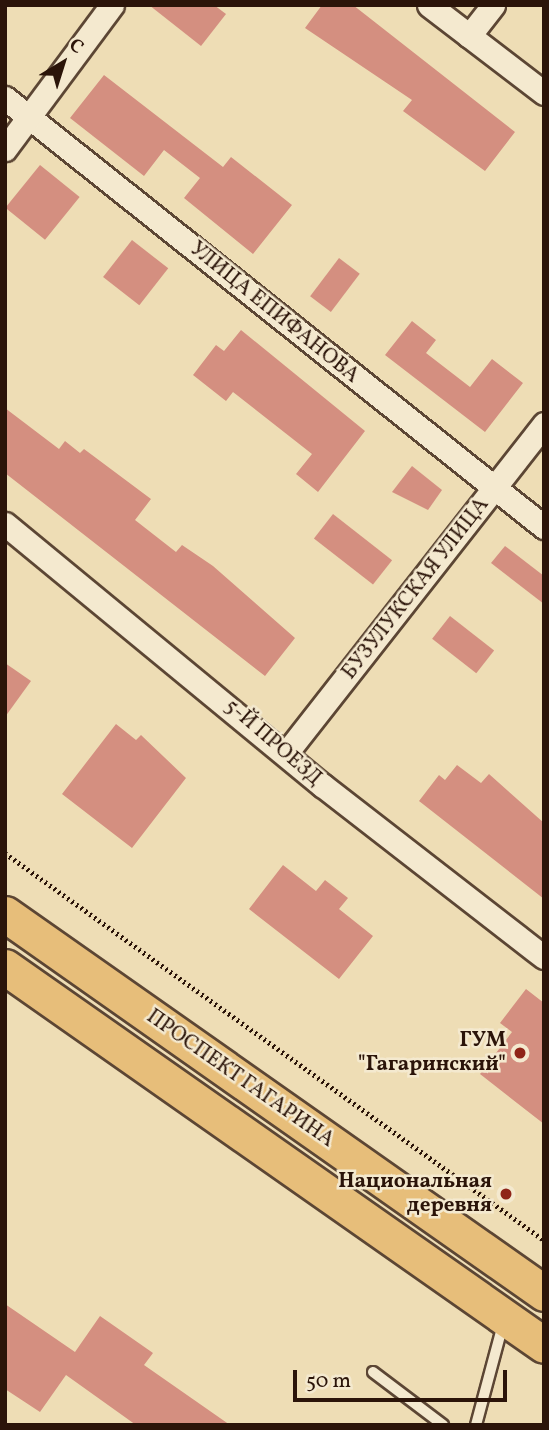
<!DOCTYPE html>
<html>
<head>
<meta charset="utf-8">
<style>
	body { margin:0 }
	#map { position:relative; width:549px; height:1430px; overflow:hidden; background:#eeddb5; font-family:Vollkorn,serif }
	div>[style] { position:absolute }
	.building>* { inset:0; background:#d48f80; transform-origin:0 0 }
	.path>* { height:4.5px; margin-top:-2.25px; transform-origin:0; background:repeating-linear-gradient(90deg,#2b1409 0 2px,transparent 0 5.5px) }
	.roads { filter:drop-shadow(2px 0 #5c4634) drop-shadow(-2px 0 #5c4634) drop-shadow(0 2px #5c4634) drop-shadow(0 -2px #5c4634) }
	.lane>* { height:10px; margin:-5px; padding:0 5px; transform-origin:5px; border-radius:5px; background:#f4e9cf }
	.street>* { height:23px; margin:-11.5px; padding:0 11.5px; transform-origin:11.5px; border-radius:11.5px; background:#f4e9cf }
	.primary>* { height:35px; margin:-17.5px; padding:0 17.5px; transform-origin:17.5px; border-radius:17.5px; background:#e7be7a }
	.dots>* { width:19px; height:19px; translate:-50% -50%; box-sizing:border-box; border:4px solid #f4e9cf; border-radius:50% }
	span { translate:-50% -50%; white-space:nowrap; text-align:center; line-height:1.15; -webkit-text-stroke:5px #f4e9cf; paint-order:stroke }
	.street-label { font-size:21px; color:#2b1409 }
	.poi-label { font-size:21px; color:#2b1409; font-weight:700 }
	.right { translate:-100% -50%; text-align:right }
	.frame { position:absolute; inset:0; border:7px solid #2b1409; pointer-events:none }
	.north { position:absolute; left:28px; top:28px; width:70px; height:70px; -webkit-text-stroke:5px #f4e9cf; paint-order:stroke; rotate:38deg; font-size:19px; font-weight:700; line-height:28px; text-align:center; color:#2b1409 }
	.north::after { content:''; display:block; margin:auto; width:24px; height:32px; background:#2b1409; clip-path:polygon(50% 0,100% 100%,50% 72%,0 100%) }
	.scale { position:absolute; left:293px; top:1370px; width:214px; height:32px; box-sizing:border-box; border:4px solid #2b1409; border-top:0; padding-left:9px; font-size:21px; line-height:24px; white-space:nowrap; color:#2b1409; -webkit-text-stroke:5px #f4e9cf; paint-order:stroke }
</style>
</head>
<body>
<div id="map">
	<div class="building">
		<div style="clip-path:polygon(149px 5px,214px 5px,226px 14px,201px 46px)"></div>
		<div style="clip-path:polygon(322px 5px,353px 5px,515px 132px,485px 171px,403px 111px,412px 100px,305px 28px)"></div>
		<div style="clip-path:polygon(104px 75px,223px 167px,231px 157px,292px 205px,253px 254px,184px 198px,200px 178px,164px 150px,144px 176px,70px 118px)"></div>
		<div style="left:40px;top:165px;width:51px;height:55px;rotate:39deg"></div>
		<div style="left:132px;top:240px;width:46px;height:47px;rotate:38deg"></div>
		<div style="left:339px;top:258px;width:26px;height:48px;rotate:37deg"></div>
		<div style="clip-path:polygon(412px 321px,436px 340px,426px 353px,470px 387px,492px 359px,523px 383px,485px 432px,385px 355px)"></div>
		<div style="clip-path:polygon(241px 330px,365px 431px,318px 492px,296px 474px,312px 454px,233px 392px,226px 401px,193px 375px,216px 345px,224px 351px)"></div>
		<div style="clip-path:polygon(5px 408px,59px 449px,65px 441px,80px 453px,84px 449px,151px 499px,135px 520px,176px 552px,182px 545px,213px 566px,295px 638px,265px 676px,5px 473px)"></div>
		<div style="clip-path:polygon(412px 466px,442px 490px,428px 510px,392px 492px)"></div>
		<div style="left:333px;top:514px;width:75px;height:31px;rotate:38deg"></div>
		<div style="clip-path:polygon(505px 546px,544px 576px,544px 604px,491px 563px)"></div>
		<div style="left:450px;top:616px;width:56px;height:29px;rotate:38deg"></div>
		<div style="clip-path:polygon(5px 663px,31px 681px,5px 717px)"></div>
		<div style="clip-path:polygon(116px 724px,136px 740px,141px 735px,186px 778px,132px 848px,62px 794px)"></div>
		<div style="clip-path:polygon(457px 765px,481px 783px,489px 774px,544px 823px,544px 899px,419px 801px,439px 775px,445px 780px)"></div>
		<div style="clip-path:polygon(283px 865px,316px 891px,325px 880px,348px 898px,339px 909px,373px 936px,339px 979px,249px 909px)"></div>
		<div style="clip-path:polygon(526px 989px,544px 1003px,544px 1124px,480px 1074px,512px 1032px,500px 1023px)"></div>
		<div style="clip-path:polygon(5px 1304px,75px 1352px,100px 1316px,153px 1353px,144px 1365px,230px 1425px,136px 1425px,66px 1375px,40px 1412px,5px 1389px)"></div>
	</div>
	<div class="path">
		<div style="left:5px;top:853px;width:664px;rotate:35.68deg"></div>
	</div>
	<div class="roads">
		<div class="lane">
			<div style="left:373px;top:1372px;width:88px;rotate:37.1deg"></div>
			<div style="left:476px;top:1425px;width:105px;rotate:-75deg"></div>
		</div>
		<div class="street">
			<div style="left:429px;top:5px;width:145px;rotate:37.4deg"></div>
			<div style="left:469px;top:36px;width:39px;rotate:-52deg"></div>
			<div style="left:5px;top:98px;width:689px;rotate:38.52deg"></div>
			<div style="left:5px;top:149px;width:179px;rotate:-53.4deg"></div>
			<div style="left:5px;top:524px;width:411px;rotate:39.5deg"></div>
			<div style="left:322px;top:785px;width:281px;rotate:37.8deg"></div>
			<div style="left:287px;top:752px;width:417px;rotate:-51.9deg"></div>
		</div>
		<div class="primary">
			<div style="left:5px;top:914px;width:659px;rotate:35.11deg"></div>
			<div style="left:5px;top:967px;width:658px;rotate:35.04deg"></div>
		</div>
	</div>
	<div class="dots">
		<div style="left:520px;top:1053px;background:#8f2418"></div>
		<div style="left:506px;top:1194px;background:#8f2418"></div>
	</div>
	<div class="street-label">
		<span style="left:274px;top:313px;rotate:39deg">УЛИЦА ЕПИФАНОВА</span>
		<span style="left:416px;top:589px;rotate:-52deg">БУЗУЛУКСКАЯ УЛИЦА</span>
		<span style="left:273px;top:743px;rotate:41deg">5-Й ПРОЕЗД</span>
		<span style="left:240px;top:1079px;rotate:35deg">ПРОСПЕКТ ГАГАРИНА</span>
	</div>
	<div class="poi-label">
		<span class="right" style="left:506px;top:1053px">ГУМ<br>"Гагаринский"</span>
		<span class="right" style="left:492px;top:1194px">Национальная<br>деревня</span>
	</div>
	<div class="frame"></div>
	<div class="north">С</div>
	<div class="scale">50 m</div>
</div>
</body>
</html>
